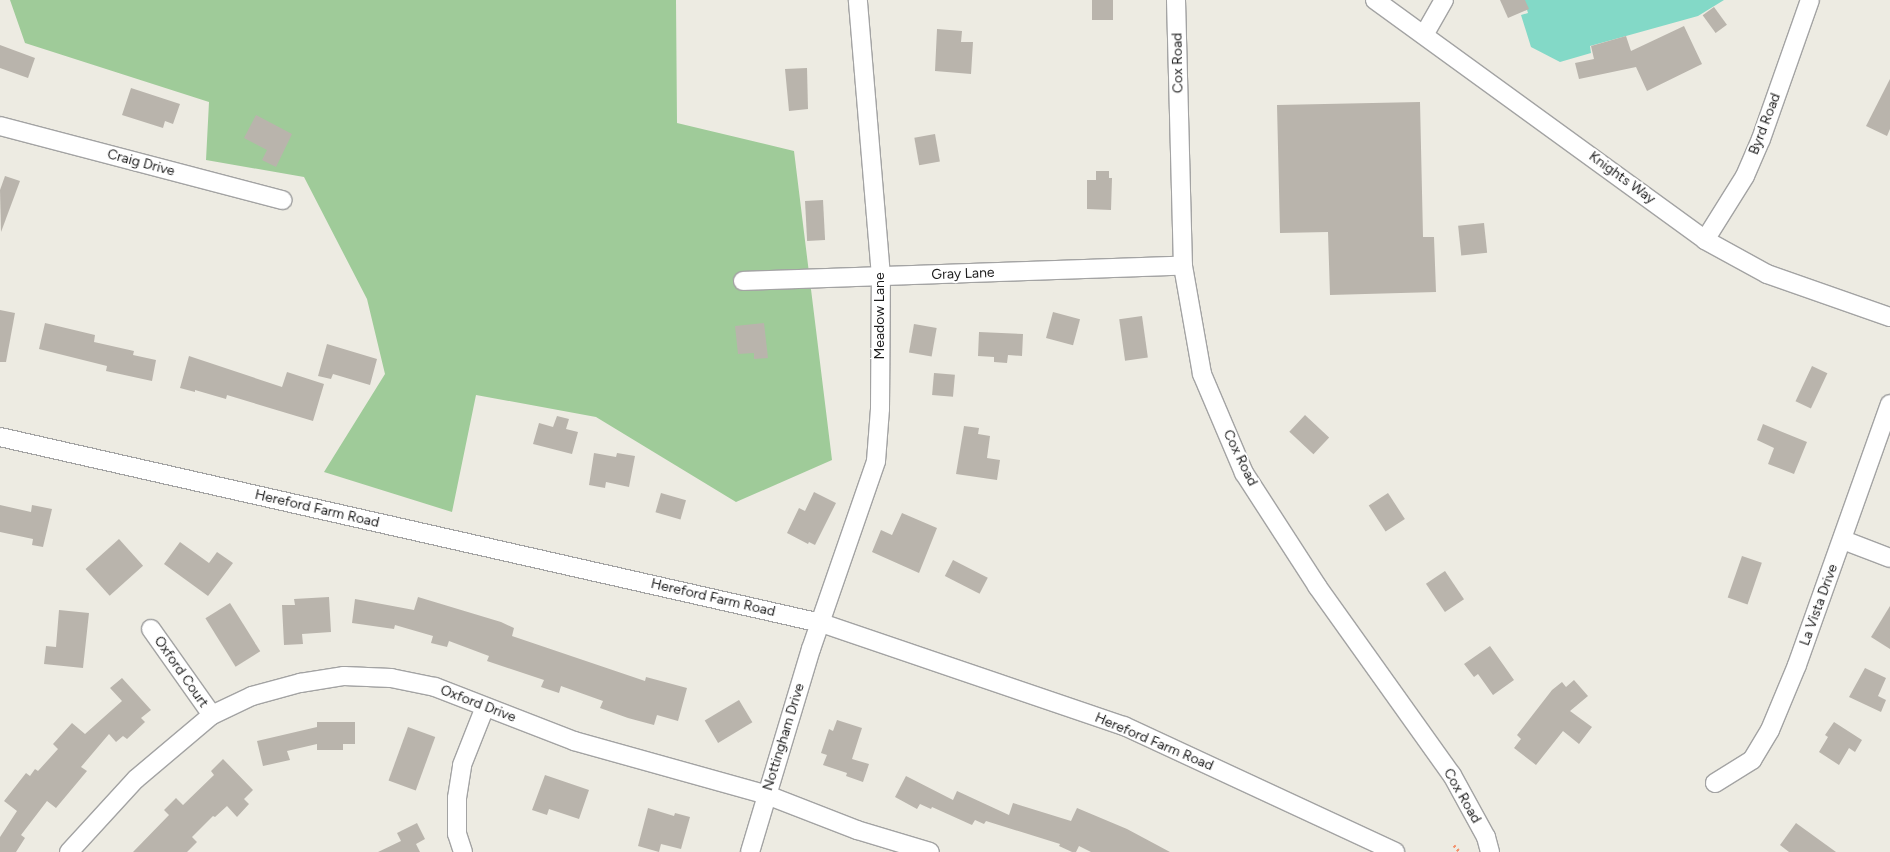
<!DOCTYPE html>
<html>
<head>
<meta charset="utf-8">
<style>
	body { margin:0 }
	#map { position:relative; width:1890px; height:852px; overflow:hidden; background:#edebe2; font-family:Figtree,sans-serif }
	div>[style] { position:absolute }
	.forest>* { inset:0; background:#9fcb99 }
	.pitch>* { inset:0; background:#83d9c7 }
	.building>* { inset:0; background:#b9b4ac; transform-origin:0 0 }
	.path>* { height:2.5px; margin-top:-1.25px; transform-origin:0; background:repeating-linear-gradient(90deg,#f3926e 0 2.5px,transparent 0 5px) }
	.roads { filter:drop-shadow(1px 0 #a3a3a3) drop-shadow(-1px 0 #a3a3a3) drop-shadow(0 1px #a3a3a3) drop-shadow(0 -1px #a3a3a3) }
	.minor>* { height:18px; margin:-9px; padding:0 9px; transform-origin:9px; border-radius:9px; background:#fff }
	span { translate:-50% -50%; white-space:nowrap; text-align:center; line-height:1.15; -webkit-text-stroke:4px #fff; paint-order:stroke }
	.street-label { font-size:14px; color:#1c1c1c }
</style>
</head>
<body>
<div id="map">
	<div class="forest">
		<div style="clip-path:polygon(10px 0,676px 0,677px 123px,794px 151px,832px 460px,736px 502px,596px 417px,476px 395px,452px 512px,324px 472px,385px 374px,367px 299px,304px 177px,206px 160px,209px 102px,25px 43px)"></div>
	</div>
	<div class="pitch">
		<div style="clip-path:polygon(1524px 0,1724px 0,1698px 16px,1590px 46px,1591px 53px,1560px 62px,1531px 47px,1521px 15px,1528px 13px)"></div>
	</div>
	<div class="building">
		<div style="left:1092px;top:0;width:21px;height:20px"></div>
		<div style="clip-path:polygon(1500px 0,1525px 0,1529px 9px,1508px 18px)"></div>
		<div style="left:1714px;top:7px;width:22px;height:14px;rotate:54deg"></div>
		<div style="clip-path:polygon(1684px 26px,1702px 64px,1647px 91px,1636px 67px,1579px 79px,1575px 63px,1594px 59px,1591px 46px,1626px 36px,1631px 51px)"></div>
		<div style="clip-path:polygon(937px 29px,962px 31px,961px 42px,973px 42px,971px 74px,935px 71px)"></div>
		<div style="clip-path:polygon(0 45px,35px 58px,28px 78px,0 68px)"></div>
		<div style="clip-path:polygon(807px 68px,808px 109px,789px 111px,785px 69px)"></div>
		<div style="clip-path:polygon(1890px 79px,1890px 129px,1887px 136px,1866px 126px)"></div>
		<div style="clip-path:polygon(131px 88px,180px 104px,173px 124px,165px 121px,163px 128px,122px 115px)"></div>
		<div style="clip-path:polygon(1420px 102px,1423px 237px,1434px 237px,1436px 292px,1330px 295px,1328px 232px,1280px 233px,1277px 105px)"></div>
		<div style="clip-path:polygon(256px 115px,292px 134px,276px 167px,262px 160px,267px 150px,244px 138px)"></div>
		<div style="left:935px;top:134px;width:28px;height:21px;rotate:80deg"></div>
		<div style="clip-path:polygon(1096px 171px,1109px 171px,1109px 178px,1112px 178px,1111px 210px,1087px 209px,1087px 180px,1096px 180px)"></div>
		<div style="clip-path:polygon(5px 176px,20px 181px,1px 232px,0 190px)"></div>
		<div style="left:823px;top:200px;width:40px;height:18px;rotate:87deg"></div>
		<div style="left:1484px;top:223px;width:30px;height:26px;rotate:84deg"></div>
		<div style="clip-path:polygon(0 310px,15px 313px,6px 362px,0 362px)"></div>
		<div style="left:1053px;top:312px;width:28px;height:27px;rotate:15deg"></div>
		<div style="left:1142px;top:316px;width:42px;height:23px;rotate:82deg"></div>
		<div style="clip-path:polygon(45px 323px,95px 335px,94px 342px,134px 351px,133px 355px,156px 360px,152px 381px,106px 371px,107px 366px,39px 349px)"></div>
		<div style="clip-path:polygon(764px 323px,768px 358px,754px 359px,754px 353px,738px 354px,735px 326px)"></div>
		<div style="left:914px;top:324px;width:23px;height:29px;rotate:10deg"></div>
		<div style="clip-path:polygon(979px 332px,1023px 334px,1022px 356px,1008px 355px,1007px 363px,994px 362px,994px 357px,978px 356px)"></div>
		<div style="clip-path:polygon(327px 344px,377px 359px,370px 385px,333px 374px,331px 379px,318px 376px)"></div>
		<div style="clip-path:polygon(189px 356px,282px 387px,287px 372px,324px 384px,313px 421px,227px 395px,226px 399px,195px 390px,195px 392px,180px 388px)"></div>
		<div style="left:1812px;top:366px;width:17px;height:39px;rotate:25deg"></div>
		<div style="left:934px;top:373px;width:21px;height:22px;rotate:5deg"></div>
		<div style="left:1305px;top:415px;width:33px;height:23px;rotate:43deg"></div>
		<div style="clip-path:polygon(557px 416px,569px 419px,566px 429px,578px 432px,572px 454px,533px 444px,539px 423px,553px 427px)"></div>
		<div style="clip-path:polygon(1763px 424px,1807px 442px,1794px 474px,1768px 464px,1774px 448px,1757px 440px)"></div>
		<div style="clip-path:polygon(964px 426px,979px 428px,978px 434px,990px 436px,987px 458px,1000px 460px,997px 480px,956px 474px)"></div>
		<div style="clip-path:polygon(594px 453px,616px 457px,617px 453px,635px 456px,629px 487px,606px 482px,605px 488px,589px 485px)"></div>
		<div style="clip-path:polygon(814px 492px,836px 503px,815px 545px,809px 542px,808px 544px,787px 533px,799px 508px,805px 511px)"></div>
		<div style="left:661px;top:493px;width:26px;height:20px;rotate:16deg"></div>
		<div style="left:1388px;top:493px;width:31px;height:23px;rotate:57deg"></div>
		<div style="clip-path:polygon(0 505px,31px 512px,32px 505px,52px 509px,43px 547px,32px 545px,33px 539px,0 532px)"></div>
		<div style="clip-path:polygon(902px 513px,937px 528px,919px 573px,872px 552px,881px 530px,892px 535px)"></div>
		<div style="left:119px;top:539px;width:36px;height:45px;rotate:48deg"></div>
		<div style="clip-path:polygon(180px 542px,209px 563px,217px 552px,233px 563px,208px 596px,164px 564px)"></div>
		<div style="left:1742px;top:556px;width:21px;height:44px;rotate:19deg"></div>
		<div style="left:953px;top:560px;width:39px;height:18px;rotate:27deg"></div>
		<div style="left:1445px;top:571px;width:34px;height:23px;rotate:56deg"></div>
		<div style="clip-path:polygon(329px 597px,331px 632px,302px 634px,303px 644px,284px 645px,282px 605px,295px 605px,294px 599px)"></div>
		<div style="clip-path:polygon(418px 597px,501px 622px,514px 628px,512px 636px,645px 681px,646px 677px,687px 688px,678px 721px,657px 715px,654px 725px,628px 718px,600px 708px,603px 701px,561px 686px,559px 693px,541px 687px,544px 680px,487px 661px,489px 656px,449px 641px,447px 647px,431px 643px,433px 636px,395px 625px,394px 629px,352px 623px,355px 599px,414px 610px)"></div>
		<div style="left:230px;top:603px;width:57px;height:29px;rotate:58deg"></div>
		<div style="clip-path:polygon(1890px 606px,1890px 649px,1871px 637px)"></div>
		<div style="clip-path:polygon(59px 610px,89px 613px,83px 668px,44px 664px,46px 646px,56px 647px)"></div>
		<div style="clip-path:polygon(1490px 646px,1514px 680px,1493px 695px,1478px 674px,1474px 677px,1464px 664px)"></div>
		<div style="clip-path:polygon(1865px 668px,1886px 678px,1878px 696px,1886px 700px,1881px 712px,1849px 697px)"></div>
		<div style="clip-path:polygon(122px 678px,151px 710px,141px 718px,145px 722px,127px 739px,123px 736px,116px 742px,109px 734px,81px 767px,87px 771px,56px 808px,47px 801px,21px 835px,25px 838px,16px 852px,0 852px,0 837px,17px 811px,4px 801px,26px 773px,30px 776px,35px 769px,38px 771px,58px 749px,53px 744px,72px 723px,85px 734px,122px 701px,110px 688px)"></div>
		<div style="clip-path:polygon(1574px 680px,1588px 696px,1570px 711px,1592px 727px,1579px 744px,1563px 731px,1536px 765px,1514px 748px,1521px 739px,1517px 735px,1552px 690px,1562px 682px,1566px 687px)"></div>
		<div style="left:739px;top:700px;width:26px;height:40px;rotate:59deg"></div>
		<div style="clip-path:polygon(837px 720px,862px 728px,852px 759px,869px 764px,863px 782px,846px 776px,847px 773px,823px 765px,827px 755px,821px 753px,829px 729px,833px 731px)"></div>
		<div style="clip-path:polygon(317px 722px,355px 722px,355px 744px,343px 744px,343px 750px,317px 750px,317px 744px,287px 751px,290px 760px,263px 766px,257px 741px,317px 727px)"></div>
		<div style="clip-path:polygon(1834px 722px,1862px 740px,1855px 752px,1849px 748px,1839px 765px,1819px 752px,1828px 737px,1825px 735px)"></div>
		<div style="left:408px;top:727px;width:29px;height:57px;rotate:20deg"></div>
		<div style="clip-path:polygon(223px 759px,253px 790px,244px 799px,249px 804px,237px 817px,227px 806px,215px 817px,213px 816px,192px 837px,197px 842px,187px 852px,133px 852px,169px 815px,164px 810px,176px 798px,183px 805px,214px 775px,211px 771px)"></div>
		<div style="clip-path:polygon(545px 775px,589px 790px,579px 819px,549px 809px,547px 815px,532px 810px)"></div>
		<div style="clip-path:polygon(906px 776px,953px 800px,957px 791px,1009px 815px,1013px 803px,1071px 821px,1077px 808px,1127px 829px,1170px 852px,1091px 852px,1079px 846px,1076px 852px,1072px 852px,1059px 846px,1060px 844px,986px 821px,984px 824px,975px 820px,972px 825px,932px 807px,931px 809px,920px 804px,917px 809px,895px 797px)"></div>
		<div style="clip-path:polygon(648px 808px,674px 816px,675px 813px,690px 817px,681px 849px,661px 844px,659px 852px,638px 846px)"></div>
		<div style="clip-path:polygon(417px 823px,425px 839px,416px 844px,420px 852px,378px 852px,401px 841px,397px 833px)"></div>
		<div style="clip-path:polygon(1796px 823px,1836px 852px,1789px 852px,1780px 845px)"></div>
	</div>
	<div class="path">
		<div style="left:1454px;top:845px;width:9px;rotate:49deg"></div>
	</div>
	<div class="roads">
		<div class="minor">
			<div style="left:1176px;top:0;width:266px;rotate:88.5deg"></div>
			<div style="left:1183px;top:266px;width:110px;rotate:80deg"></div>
			<div style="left:1202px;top:374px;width:108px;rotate:67deg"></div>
			<div style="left:1244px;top:473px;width:135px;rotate:57.1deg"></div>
			<div style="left:1317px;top:586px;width:232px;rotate:54.5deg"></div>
			<div style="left:1452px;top:775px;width:71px;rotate:61.3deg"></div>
			<div style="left:1486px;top:837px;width:16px;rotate:75deg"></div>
			<div style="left:1375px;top:0;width:408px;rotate:36deg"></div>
			<div style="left:1705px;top:240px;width:71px;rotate:28.7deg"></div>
			<div style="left:1767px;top:274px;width:130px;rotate:19.3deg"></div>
			<div style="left:1424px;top:35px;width:40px;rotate:-60.3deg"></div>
			<div style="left:0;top:126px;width:292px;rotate:14.7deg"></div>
			<div style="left:1705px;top:240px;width:75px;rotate:-58deg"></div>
			<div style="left:1745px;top:176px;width:40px;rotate:-66.6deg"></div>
			<div style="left:1761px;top:139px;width:147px;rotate:-70.6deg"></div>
			<div style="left:743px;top:281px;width:440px;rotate:-2deg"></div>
			<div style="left:0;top:437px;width:842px;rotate:12.77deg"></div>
			<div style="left:821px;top:623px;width:320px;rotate:18.8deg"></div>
			<div style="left:1124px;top:726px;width:299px;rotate:24.9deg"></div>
			<div style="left:1843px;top:540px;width:50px;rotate:21deg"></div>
			<div style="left:151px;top:629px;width:105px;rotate:54.7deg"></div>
			<div style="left:1715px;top:783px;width:44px;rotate:-31.9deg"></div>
			<div style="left:1752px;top:760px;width:35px;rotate:-59deg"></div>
			<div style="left:1770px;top:730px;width:70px;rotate:-67.4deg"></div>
			<div style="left:1797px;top:665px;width:277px;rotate:-70.4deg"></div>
			<div style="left:69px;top:852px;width:99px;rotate:-47.5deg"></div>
			<div style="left:136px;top:779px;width:99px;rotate:-40.1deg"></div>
			<div style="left:212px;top:715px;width:44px;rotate:-25.4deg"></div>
			<div style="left:252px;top:696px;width:50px;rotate:-15.2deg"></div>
			<div style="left:300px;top:683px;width:45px;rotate:-9deg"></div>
			<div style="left:344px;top:676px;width:47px;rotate:2.4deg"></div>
			<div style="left:391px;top:678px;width:45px;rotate:11.6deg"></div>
			<div style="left:435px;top:687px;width:149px;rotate:21.2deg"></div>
			<div style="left:574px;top:741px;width:200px;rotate:15.6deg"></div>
			<div style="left:767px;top:795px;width:97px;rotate:21.3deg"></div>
			<div style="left:857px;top:830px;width:76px;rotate:16.8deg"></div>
			<div style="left:463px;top:852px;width:19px;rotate:-108deg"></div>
			<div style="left:457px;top:834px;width:36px;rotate:-90deg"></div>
			<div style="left:457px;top:798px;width:33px;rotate:-81deg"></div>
			<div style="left:462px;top:765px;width:62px;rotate:-68.4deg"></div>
			<div style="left:750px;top:852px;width:212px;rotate:-73.3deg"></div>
			<div style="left:811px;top:649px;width:199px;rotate:-70.9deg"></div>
			<div style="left:876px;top:461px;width:52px;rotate:-85.6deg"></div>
			<div style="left:880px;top:409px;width:133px;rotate:-89.6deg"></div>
			<div style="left:881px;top:276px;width:277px;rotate:-94.8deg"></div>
		</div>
	</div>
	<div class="street-label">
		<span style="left:1178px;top:63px;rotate:-91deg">Cox Road</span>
		<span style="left:1765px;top:124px;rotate:-69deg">Byrd Road</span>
		<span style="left:141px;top:163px;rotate:15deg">Craig Drive</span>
		<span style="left:1622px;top:178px;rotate:36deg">Knights Way</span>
		<span style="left:963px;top:274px;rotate:-2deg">Gray Lane</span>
		<span style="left:880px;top:316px;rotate:-90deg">Meadow Lane</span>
		<span style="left:1240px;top:458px;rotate:64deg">Cox Road</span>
		<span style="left:317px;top:509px;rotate:13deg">Hereford Farm Road</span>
		<span style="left:713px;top:598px;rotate:13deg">Hereford Farm Road</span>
		<span style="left:1819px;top:605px;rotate:-70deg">La Vista Drive</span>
		<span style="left:181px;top:672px;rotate:55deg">Oxford Court</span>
		<span style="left:478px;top:704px;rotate:21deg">Oxford Drive</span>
		<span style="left:784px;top:737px;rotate:-73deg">Nottingham Drive</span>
		<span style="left:1154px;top:742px;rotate:23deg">Hereford Farm Road</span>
		<span style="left:1462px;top:796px;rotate:60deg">Cox Road</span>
	</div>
</div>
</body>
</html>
